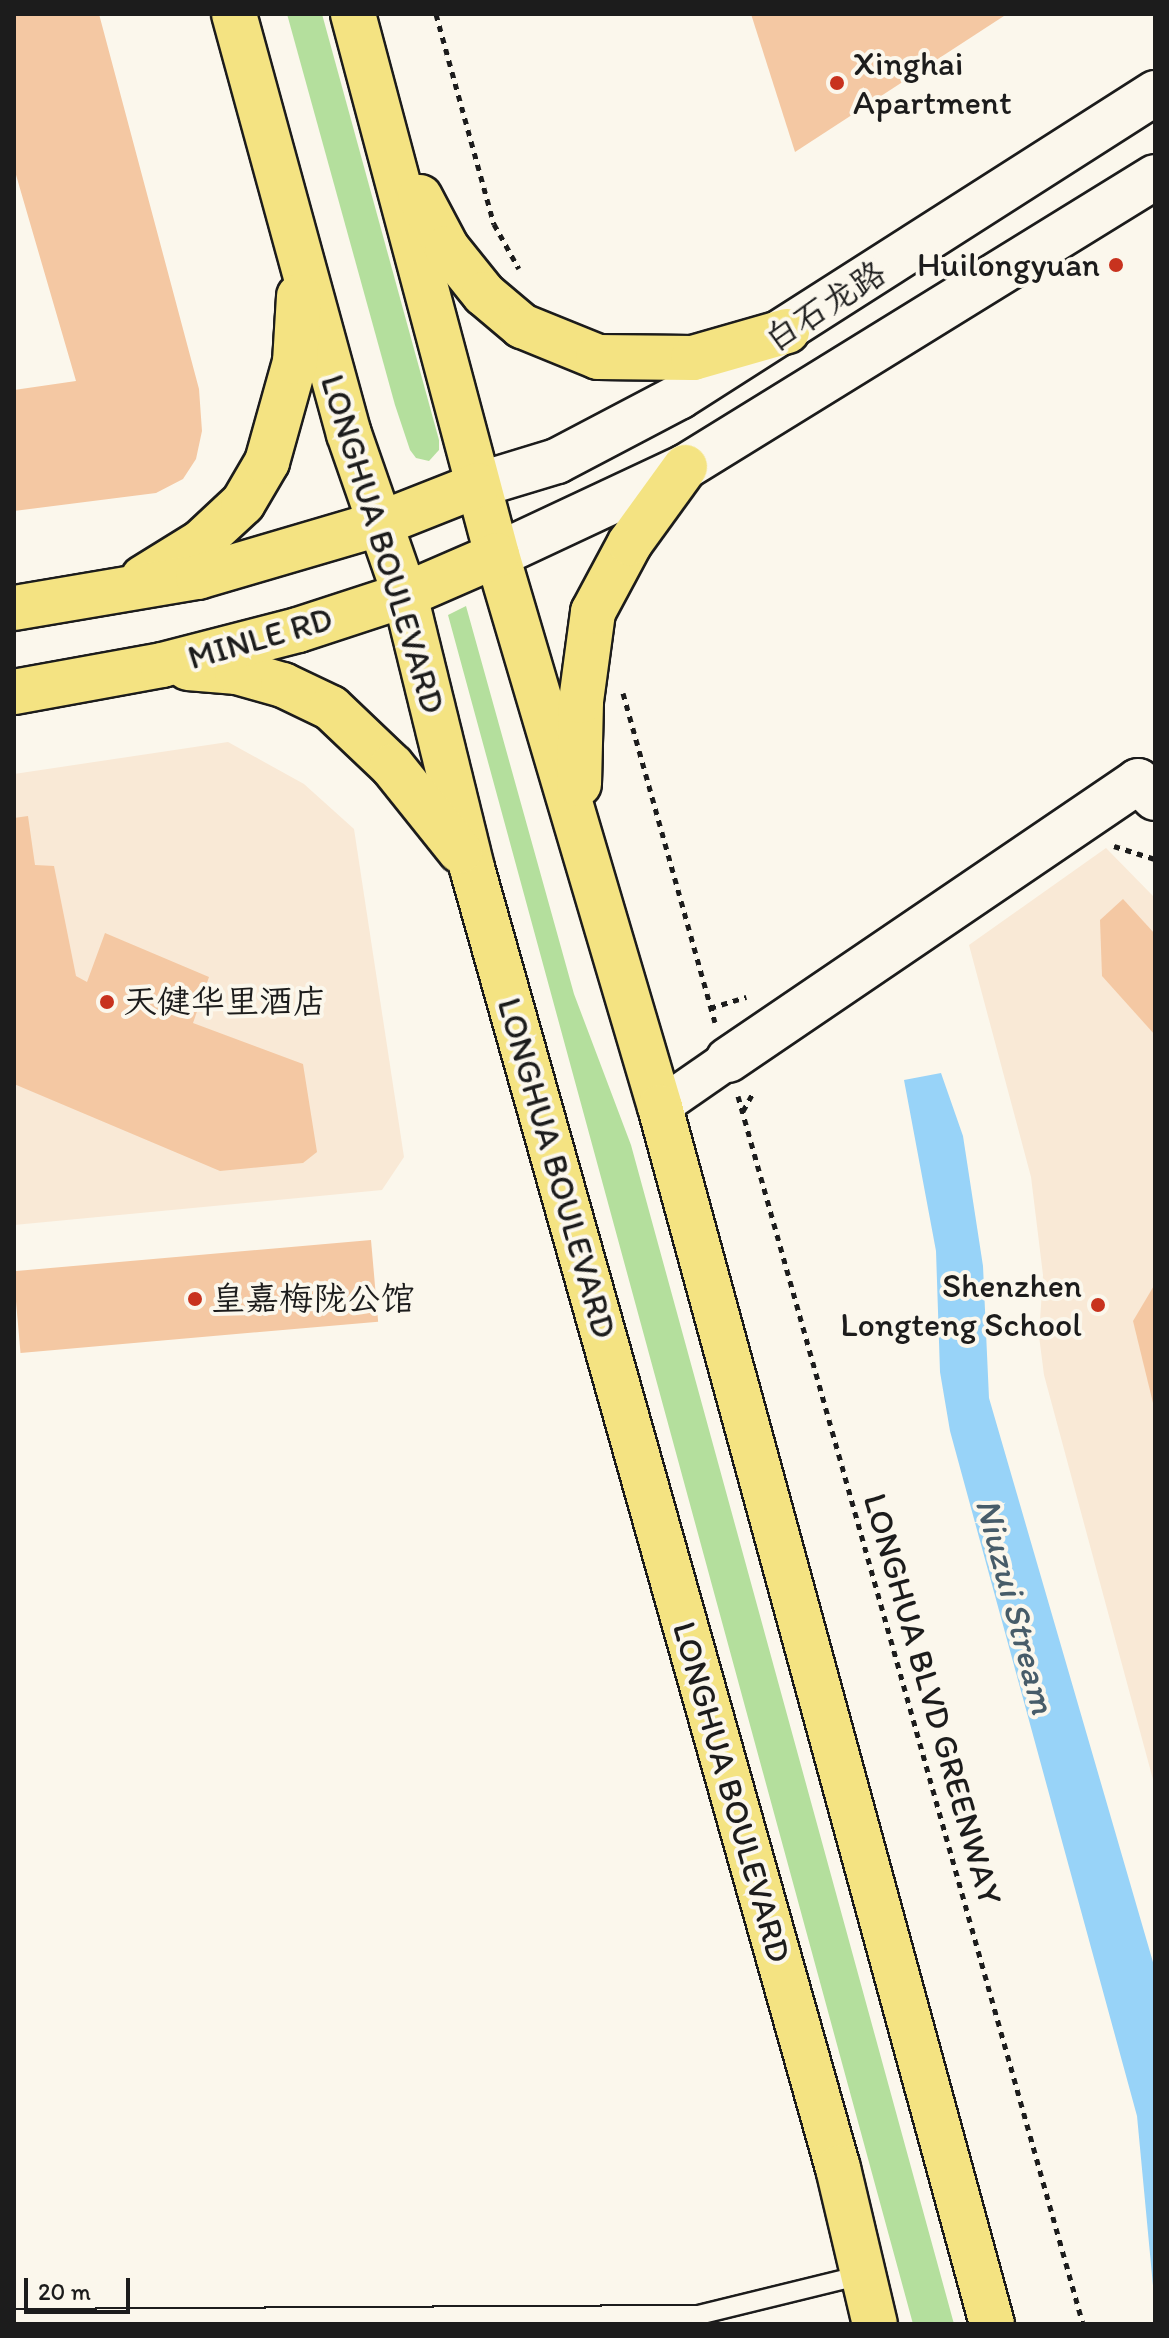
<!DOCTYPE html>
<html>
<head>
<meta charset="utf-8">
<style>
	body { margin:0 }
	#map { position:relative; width:1169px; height:2338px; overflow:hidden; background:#fbf7ec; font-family:Itim,"LXGW WenKai TC",sans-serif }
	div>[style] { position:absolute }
	.built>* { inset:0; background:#f9e9d6 }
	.green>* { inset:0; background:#b4df9d }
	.water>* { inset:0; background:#98d3f8 }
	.building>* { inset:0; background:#f4c8a3; transform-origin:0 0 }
	.path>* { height:5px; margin-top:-2.5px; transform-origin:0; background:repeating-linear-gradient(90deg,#1c1c1c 0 6px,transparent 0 12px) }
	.roads { filter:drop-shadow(2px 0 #1c1c1c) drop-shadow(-2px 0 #1c1c1c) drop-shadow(0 2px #1c1c1c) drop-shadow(0 -2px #1c1c1c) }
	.service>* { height:18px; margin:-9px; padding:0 9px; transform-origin:9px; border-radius:9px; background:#fbf7ec }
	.minor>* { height:38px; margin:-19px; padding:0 19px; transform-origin:19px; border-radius:19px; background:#fbf7ec }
	.tertiary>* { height:44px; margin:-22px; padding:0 22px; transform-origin:22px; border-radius:22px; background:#fbf7ec }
	.secondary>* { height:44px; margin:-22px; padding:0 22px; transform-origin:22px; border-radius:22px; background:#fbf7ec }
	.primary>* { height:44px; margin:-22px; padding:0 22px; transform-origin:22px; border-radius:22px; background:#f4e382 }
	.dots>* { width:22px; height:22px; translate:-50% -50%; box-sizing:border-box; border:4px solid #fbf7ec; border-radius:50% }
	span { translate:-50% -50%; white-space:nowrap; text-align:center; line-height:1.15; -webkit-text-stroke:8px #fbf7ec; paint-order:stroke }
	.poi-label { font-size:34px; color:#1c1c1c }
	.left { translate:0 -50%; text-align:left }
	.right { translate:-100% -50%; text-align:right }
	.street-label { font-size:34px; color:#1c1c1c }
	.water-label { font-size:36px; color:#475c69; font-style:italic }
	.frame { position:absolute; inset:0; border:16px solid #1c1c1c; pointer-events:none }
	.scale { position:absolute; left:24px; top:2278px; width:106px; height:36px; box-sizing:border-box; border:4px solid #1c1c1c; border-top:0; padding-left:10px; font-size:24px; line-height:28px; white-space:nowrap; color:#1c1c1c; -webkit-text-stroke:6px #fbf7ec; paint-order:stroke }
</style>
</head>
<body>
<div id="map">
	<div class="built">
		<div style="clip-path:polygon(228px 742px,304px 784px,354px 829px,404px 1157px,382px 1190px,14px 1225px,14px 774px)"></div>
		<div style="clip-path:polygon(1106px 848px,1155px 898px,1155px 1787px,1044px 1375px,1039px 1336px,1043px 1275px,1031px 1177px,969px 945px)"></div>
	</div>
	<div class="green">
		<div style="clip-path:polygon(287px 14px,322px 14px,439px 440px,439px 450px,429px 461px,416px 458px,410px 450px,395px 405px)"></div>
		<div style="clip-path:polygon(466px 606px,574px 994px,631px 1145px,954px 2324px,913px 2324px,448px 615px)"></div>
	</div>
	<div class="water">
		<div style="clip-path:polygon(941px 1073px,963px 1136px,983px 1266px,989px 1398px,1155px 1969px,1155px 2307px,1137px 2116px,950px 1431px,940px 1372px,936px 1251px,904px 1080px)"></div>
	</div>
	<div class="building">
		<div style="clip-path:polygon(14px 14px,99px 14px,199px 389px,202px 431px,196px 459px,183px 479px,156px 493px,14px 511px,14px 390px,76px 381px,14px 168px)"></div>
		<div style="clip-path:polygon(751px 14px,1007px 14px,795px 152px)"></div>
		<div style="clip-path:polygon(28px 816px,35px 865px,54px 866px,76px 976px,87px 982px,105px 933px,209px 977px,193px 1023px,303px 1064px,317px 1152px,303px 1163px,220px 1171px,14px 1084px,14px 818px)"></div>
		<div style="clip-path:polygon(1123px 899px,1155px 934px,1155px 1035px,1102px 976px,1100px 920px)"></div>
		<div style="left:371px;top:1240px;width:82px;height:359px;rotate:85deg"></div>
		<div style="clip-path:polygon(1155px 1284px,1155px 1407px,1154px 1407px,1133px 1321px)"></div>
	</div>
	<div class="path">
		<div style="left:436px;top:14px;width:218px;rotate:74.6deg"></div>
		<div style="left:494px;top:224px;width:51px;rotate:60.9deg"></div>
		<div style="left:623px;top:693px;width:342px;rotate:74.4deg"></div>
		<div style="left:1114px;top:846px;width:43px;rotate:17.6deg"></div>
		<div style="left:710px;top:1008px;width:38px;rotate:-17deg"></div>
		<div style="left:738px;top:1096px;width:1276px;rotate:74.31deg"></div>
		<div style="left:743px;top:1111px;width:21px;rotate:-61deg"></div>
	</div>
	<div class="roads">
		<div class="service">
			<div style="left:14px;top:2319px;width:684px;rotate:-0.34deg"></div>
			<div style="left:698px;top:2315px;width:169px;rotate:-13.7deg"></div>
		</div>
		<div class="minor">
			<div style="left:660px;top:1107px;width:83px;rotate:-34.7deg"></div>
		</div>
		<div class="tertiary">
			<div style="left:728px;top:1060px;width:496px;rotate:-34.2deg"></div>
			<div style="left:1138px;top:781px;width:24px;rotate:45deg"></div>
		</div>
		<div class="secondary">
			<div style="left:478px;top:485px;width:83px;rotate:-16.9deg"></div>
			<div style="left:557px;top:461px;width:138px;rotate:-27.7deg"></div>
			<div style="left:679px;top:397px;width:565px;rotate:-32.56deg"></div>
			<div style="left:497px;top:555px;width:208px;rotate:-25.1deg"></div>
			<div style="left:685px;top:467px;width:552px;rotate:-31.68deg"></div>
		</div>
		<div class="primary">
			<div style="left:234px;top:14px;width:435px;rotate:74.7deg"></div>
			<div style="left:349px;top:434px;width:170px;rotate:70.8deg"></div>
			<div style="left:405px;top:595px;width:281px;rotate:76.2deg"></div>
			<div style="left:472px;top:868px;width:1351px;rotate:74.28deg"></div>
			<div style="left:838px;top:2168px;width:160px;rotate:76.7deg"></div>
			<div style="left:353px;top:14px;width:560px;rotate:75.09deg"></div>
			<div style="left:497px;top:555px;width:576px;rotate:73.55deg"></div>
			<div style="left:660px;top:1107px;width:1261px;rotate:74.74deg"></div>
			<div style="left:420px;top:197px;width:58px;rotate:62.1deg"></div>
			<div style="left:447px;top:248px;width:59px;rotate:51.2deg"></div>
			<div style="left:484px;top:294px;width:50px;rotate:40.1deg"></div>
			<div style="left:522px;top:326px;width:82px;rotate:22.2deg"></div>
			<div style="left:598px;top:357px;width:95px;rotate:0.6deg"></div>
			<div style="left:693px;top:358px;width:98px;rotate:-16deg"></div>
			<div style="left:143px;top:578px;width:68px;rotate:-31.8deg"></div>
			<div style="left:201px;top:542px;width:57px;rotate:-42.9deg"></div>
			<div style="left:243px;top:503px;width:48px;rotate:-59.7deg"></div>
			<div style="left:267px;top:462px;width:104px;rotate:-74.4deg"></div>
			<div style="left:295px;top:362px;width:66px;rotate:-86.5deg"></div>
			<div style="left:14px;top:608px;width:187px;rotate:-9.6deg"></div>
			<div style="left:198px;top:577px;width:192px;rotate:-16.4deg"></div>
			<div style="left:382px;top:523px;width:103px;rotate:-21.6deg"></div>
			<div style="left:188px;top:668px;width:49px;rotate:4.7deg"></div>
			<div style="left:237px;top:672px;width:48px;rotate:15.8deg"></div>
			<div style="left:283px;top:685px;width:53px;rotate:25.6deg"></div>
			<div style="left:331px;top:708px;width:84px;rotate:43.6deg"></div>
			<div style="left:392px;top:766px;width:109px;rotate:51.3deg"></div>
			<div style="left:14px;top:692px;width:150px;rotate:-10.3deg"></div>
			<div style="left:162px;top:665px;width:140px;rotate:-14.4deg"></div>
			<div style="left:298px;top:630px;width:113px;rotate:-18.1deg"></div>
			<div style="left:405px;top:595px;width:100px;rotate:-23.5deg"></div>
			<div style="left:579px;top:784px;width:83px;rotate:-88.6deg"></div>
			<div style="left:581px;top:701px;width:90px;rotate:-82.3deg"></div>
			<div style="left:593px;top:612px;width:78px;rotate:-61.8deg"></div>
			<div style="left:630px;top:543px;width:94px;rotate:-54.1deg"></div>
		</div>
	</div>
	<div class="dots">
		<div style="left:837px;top:83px;background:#c8321e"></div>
		<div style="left:1116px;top:265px;background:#c8321e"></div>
		<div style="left:107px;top:1002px;background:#c8321e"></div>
		<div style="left:195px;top:1299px;background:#c8321e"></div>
		<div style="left:1098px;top:1305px;background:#c8321e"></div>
	</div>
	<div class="poi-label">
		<span class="left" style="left:853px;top:83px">Xinghai<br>Apartment</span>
		<span class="right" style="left:1100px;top:265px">Huilongyuan</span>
		<span class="left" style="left:123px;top:1002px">天健华里酒店</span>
		<span class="right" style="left:1082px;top:1305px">Shenzhen<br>Longteng School</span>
		<span class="left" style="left:211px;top:1299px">皇嘉梅陇公馆</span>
	</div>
	<div class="street-label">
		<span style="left:825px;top:306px;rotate:-33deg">白石龙路</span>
		<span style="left:383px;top:544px;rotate:73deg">LONGHUA BOULEVARD</span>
		<span style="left:260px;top:638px;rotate:-16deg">MINLE RD</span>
		<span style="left:557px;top:1168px;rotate:74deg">LONGHUA BOULEVARD</span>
		<span style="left:933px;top:1699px;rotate:74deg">LONGHUA BLVD GREENWAY</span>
		<span style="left:732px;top:1792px;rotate:74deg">LONGHUA BOULEVARD</span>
	</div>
	<div class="water-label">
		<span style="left:1016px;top:1606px;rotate:75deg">Niuzui Stream</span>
	</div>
	<div class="frame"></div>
	<div class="scale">20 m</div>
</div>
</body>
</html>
